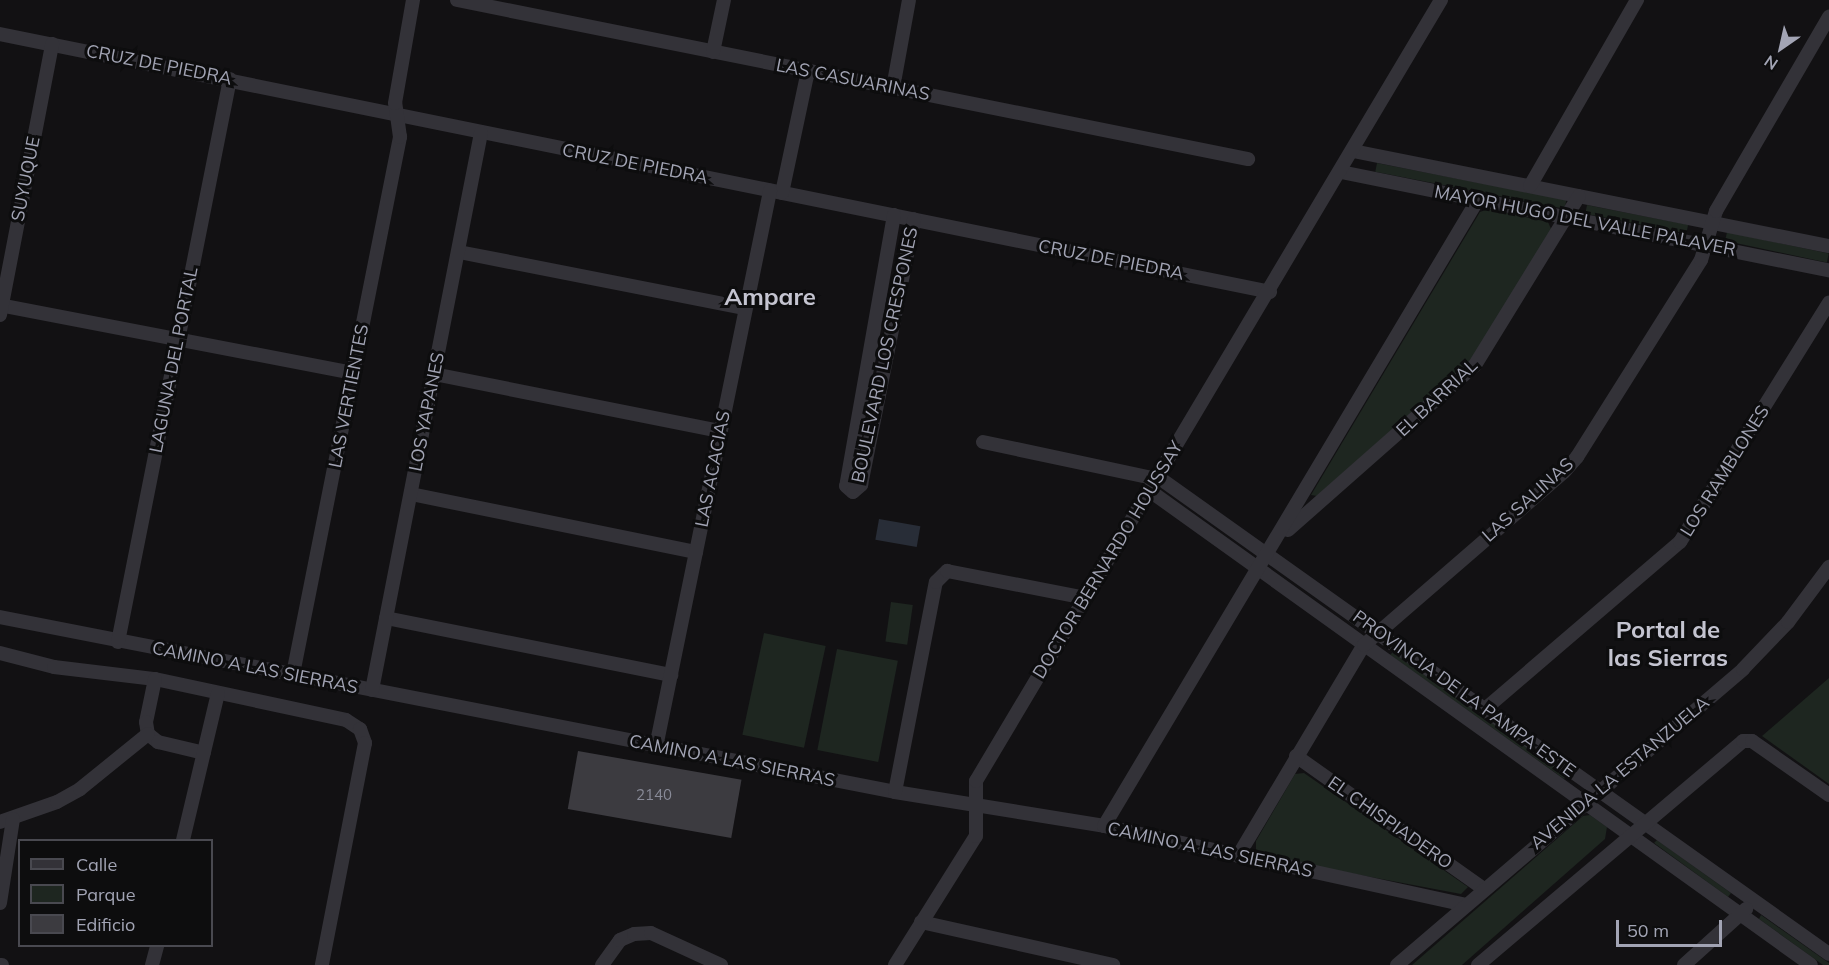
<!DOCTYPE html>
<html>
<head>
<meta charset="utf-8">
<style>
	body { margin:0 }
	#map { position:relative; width:1829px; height:965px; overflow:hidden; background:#121113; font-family:Mulish,sans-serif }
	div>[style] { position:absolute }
	.green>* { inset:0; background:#1e2620; transform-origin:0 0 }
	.water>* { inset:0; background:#282d37; transform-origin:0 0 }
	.building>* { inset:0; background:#3c3b40; transform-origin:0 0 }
	.minor>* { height:14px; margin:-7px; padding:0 7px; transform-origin:7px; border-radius:7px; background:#333238 }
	span { translate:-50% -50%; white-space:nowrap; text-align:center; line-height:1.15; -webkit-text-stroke:6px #0d0d0e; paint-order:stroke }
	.number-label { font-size:15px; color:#888a97 }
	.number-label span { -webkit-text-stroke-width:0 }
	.street-label { font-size:18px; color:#a2a4b4 }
	.district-label { font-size:24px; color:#c4c4d0; font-weight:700 }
	.legend { position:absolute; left:18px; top:839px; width:195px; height:108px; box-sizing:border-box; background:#0d0d0e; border:2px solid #494950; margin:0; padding:8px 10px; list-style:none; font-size:18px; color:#a2a4b4 }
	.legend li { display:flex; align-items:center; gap:12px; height:30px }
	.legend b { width:30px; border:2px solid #494950 }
	.north { position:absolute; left:1751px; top:18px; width:60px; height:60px; -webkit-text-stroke:4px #0d0d0e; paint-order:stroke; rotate:214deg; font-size:16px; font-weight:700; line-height:24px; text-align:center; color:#a2a4b4 }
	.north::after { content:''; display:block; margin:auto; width:21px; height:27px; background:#a2a4b4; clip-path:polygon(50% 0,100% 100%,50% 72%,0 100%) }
	.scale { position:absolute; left:1616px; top:920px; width:106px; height:27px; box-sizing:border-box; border:3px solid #a2a4b4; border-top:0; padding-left:8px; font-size:18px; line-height:21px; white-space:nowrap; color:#a2a4b4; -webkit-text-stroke:4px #0d0d0e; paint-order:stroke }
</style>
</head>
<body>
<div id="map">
	<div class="green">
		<div style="left:1377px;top:163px;width:193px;height:9px;rotate:11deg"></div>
		<div style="left:1587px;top:205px;width:103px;height:9px;rotate:11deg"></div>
		<div style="clip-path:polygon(1488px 209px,1548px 222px,1552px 231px,1475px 356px,1317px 496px,1311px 495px,1480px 212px)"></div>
		<div style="left:1727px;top:232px;width:104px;height:9px;rotate:12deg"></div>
		<div style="left:891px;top:602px;width:22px;height:40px;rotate:8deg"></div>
		<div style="left:764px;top:633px;width:63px;height:104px;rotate:12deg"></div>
		<div style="left:837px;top:649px;width:62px;height:103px;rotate:11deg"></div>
		<div style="clip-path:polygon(1393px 652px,1567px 775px,1564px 779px,1390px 655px)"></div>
		<div style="clip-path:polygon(1829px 678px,1829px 784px,1762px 736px)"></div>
		<div style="clip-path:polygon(1304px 773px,1468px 887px,1461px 894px,1265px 857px,1256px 851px,1256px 841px,1295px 774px)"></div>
		<div style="clip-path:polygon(1590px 815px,1607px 827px,1605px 839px,1462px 965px,1412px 965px,1583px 816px)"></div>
		<div style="clip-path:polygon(1657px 840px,1731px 893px,1728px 897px,1654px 843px)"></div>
		<div style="clip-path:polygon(1761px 915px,1829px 963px,1829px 965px,1823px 965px,1759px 919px)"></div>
	</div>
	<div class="water">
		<div style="left:879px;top:519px;width:42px;height:21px;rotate:10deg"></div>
	</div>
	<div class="building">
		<div style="left:578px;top:751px;width:166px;height:59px;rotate:10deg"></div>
	</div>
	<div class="minor">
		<div style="left:457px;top:0;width:807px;rotate:11.37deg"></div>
		<div style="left:0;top:34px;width:1296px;rotate:11.48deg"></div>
		<div style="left:713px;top:52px;width:53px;rotate:-78.1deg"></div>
		<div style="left:893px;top:88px;width:89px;rotate:-79.7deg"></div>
		<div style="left:1353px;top:151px;width:485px;rotate:11.3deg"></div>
		<div style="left:1341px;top:172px;width:498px;rotate:11.4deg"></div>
		<div style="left:1530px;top:186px;width:215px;rotate:-60.1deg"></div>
		<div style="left:782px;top:193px;width:125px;rotate:-78deg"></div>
		<div style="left:894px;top:215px;width:275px;rotate:100deg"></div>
		<div style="left:846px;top:486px;width:9px;rotate:41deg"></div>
		<div style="left:853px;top:492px;width:11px;rotate:-41deg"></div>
		<div style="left:861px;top:485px;width:271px;rotate:-78.7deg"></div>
		<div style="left:459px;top:252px;width:291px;rotate:11.1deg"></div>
		<div style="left:0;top:305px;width:359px;rotate:10.9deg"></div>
		<div style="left:0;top:315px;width:276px;rotate:-79.1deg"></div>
		<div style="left:434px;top:374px;width:292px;rotate:11.3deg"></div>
		<div style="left:983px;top:442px;width:178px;rotate:12deg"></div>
		<div style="left:1158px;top:477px;width:823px;rotate:35.41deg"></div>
		<div style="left:1150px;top:491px;width:813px;rotate:35.64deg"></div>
		<div style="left:411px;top:494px;width:291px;rotate:11.5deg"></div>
		<div style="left:1288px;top:530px;width:249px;rotate:-41.4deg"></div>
		<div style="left:1475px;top:365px;width:198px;rotate:-58.4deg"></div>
		<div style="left:0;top:617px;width:912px;rotate:11.06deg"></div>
		<div style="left:895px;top:792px;width:212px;rotate:9.2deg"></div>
		<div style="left:1104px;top:826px;width:370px;rotate:12.3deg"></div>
		<div style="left:386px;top:618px;width:291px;rotate:11.3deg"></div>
		<div style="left:118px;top:642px;width:574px;rotate:-78.75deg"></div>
		<div style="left:0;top:653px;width:56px;rotate:14.5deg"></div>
		<div style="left:54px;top:667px;width:102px;rotate:6.8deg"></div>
		<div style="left:155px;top:679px;width:195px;rotate:12.1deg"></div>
		<div style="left:346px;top:720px;width:17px;rotate:33deg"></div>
		<div style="left:360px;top:729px;width:15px;rotate:70deg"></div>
		<div style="left:365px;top:743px;width:226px;rotate:101deg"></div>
		<div style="left:293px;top:674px;width:548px;rotate:-78.73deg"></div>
		<div style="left:400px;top:137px;width:34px;rotate:-98deg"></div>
		<div style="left:395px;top:103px;width:105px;rotate:-80.1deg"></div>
		<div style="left:155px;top:679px;width:44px;rotate:101.8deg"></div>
		<div style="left:146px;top:722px;width:12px;rotate:81deg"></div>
		<div style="left:148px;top:734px;width:13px;rotate:39deg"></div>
		<div style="left:158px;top:742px;width:47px;rotate:13.4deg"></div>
		<div style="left:372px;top:690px;width:568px;rotate:-78.93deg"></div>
		<div style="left:1485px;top:709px;width:257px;rotate:-40.6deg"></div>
		<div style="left:1680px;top:542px;width:282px;rotate:-58.1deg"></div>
		<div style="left:656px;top:747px;width:568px;rotate:-78.41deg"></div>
		<div style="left:1296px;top:756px;width:230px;rotate:35.3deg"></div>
		<div style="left:895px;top:792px;width:214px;rotate:-79deg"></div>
		<div style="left:936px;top:582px;width:16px;rotate:-45deg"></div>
		<div style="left:947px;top:571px;width:142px;rotate:11deg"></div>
		<div style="left:0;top:822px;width:60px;rotate:-19.3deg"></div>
		<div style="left:57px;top:802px;width:26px;rotate:-29deg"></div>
		<div style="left:80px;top:789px;width:87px;rotate:-39deg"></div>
		<div style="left:1104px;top:826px;width:728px;rotate:-59.17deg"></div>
		<div style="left:183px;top:840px;width:151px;rotate:-76.6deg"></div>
		<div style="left:1238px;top:856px;width:246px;rotate:-59.2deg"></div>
		<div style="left:1364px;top:645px;width:264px;rotate:-40.9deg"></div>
		<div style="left:1564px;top:472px;width:20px;rotate:-49deg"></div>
		<div style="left:1577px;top:457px;width:233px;rotate:-57.8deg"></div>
		<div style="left:1701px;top:260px;width:51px;rotate:-73deg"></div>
		<div style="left:1716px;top:211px;width:225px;rotate:-59.8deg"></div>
		<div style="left:0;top:903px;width:85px;rotate:-81.2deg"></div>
		<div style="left:921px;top:922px;width:197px;rotate:12.6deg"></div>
		<div style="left:0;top:965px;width:2px"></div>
		<div style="left:152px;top:965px;width:20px;rotate:-75deg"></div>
		<div style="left:602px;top:965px;width:31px;rotate:-54deg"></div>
		<div style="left:620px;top:940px;width:15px;rotate:-23deg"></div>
		<div style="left:634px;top:934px;width:17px;rotate:-3deg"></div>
		<div style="left:651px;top:933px;width:77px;rotate:24.6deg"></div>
		<div style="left:895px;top:965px;width:152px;rotate:-57.9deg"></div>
		<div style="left:976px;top:836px;width:55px;rotate:-90deg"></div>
		<div style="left:976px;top:781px;width:909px;rotate:-59.23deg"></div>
		<div style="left:1397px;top:965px;width:455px;rotate:-40.5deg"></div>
		<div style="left:1743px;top:669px;width:65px;rotate:-46.2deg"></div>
		<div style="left:1788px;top:622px;width:69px;rotate:-53.3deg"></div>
		<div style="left:1478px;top:965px;width:347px;rotate:-40.2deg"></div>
		<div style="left:1743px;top:741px;width:9px"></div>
		<div style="left:1752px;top:741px;width:94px;rotate:35deg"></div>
		<div style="left:1684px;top:965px;width:84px;rotate:-42.1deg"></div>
	</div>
	<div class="number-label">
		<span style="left:654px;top:795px">2140</span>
	</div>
	<div class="street-label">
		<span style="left:159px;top:65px;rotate:11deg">CRUZ DE PIEDRA</span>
		<span style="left:853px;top:80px;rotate:11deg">LAS CASUARINAS</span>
		<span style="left:635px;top:164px;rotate:11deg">CRUZ DE PIEDRA</span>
		<span style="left:26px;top:179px;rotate:-79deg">SUYUQUE</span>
		<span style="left:1585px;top:221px;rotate:11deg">MAYOR HUGO DEL VALLE PALAVER</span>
		<span style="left:1111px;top:260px;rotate:11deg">CRUZ DE PIEDRA</span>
		<span style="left:885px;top:355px;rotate:-78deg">BOULEVARD LOS CRESPONES</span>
		<span style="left:174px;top:360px;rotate:-79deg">LAGUNA DEL PORTAL</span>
		<span style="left:349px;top:396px;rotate:-79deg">LAS VERTIENTES</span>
		<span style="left:1437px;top:398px;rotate:-43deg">EL BARRIAL</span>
		<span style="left:427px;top:412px;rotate:-79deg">LOS YAPANES</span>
		<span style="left:713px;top:469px;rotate:-79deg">LAS ACACIAS</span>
		<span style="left:1725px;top:471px;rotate:-58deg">LOS RAMBLONES</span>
		<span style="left:1528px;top:500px;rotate:-42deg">LAS SALINAS</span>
		<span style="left:1108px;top:560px;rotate:-59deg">DOCTOR BERNARDO HOUSSAY</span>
		<span style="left:255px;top:668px;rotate:11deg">CAMINO A LAS SIERRAS</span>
		<span style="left:1464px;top:694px;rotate:36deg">PROVINCIA DE LA PAMPA ESTE</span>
		<span style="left:732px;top:761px;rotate:11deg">CAMINO A LAS SIERRAS</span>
		<span style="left:1620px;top:773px;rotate:-40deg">AVENIDA LA ESTANZUELA</span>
		<span style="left:1390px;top:823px;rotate:35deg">EL CHISPIADERO</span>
		<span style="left:1210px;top:850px;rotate:12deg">CAMINO A LAS SIERRAS</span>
	</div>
	<div class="district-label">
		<span style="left:770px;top:297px">Ampare</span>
		<span style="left:1668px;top:644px">Portal de<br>las Sierras</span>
	</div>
	<ul class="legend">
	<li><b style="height:8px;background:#333238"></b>Calle</li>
	<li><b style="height:16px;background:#1e2620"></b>Parque</li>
	<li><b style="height:16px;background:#3c3b40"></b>Edificio</li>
	</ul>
	<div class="north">N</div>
	<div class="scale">50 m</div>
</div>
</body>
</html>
